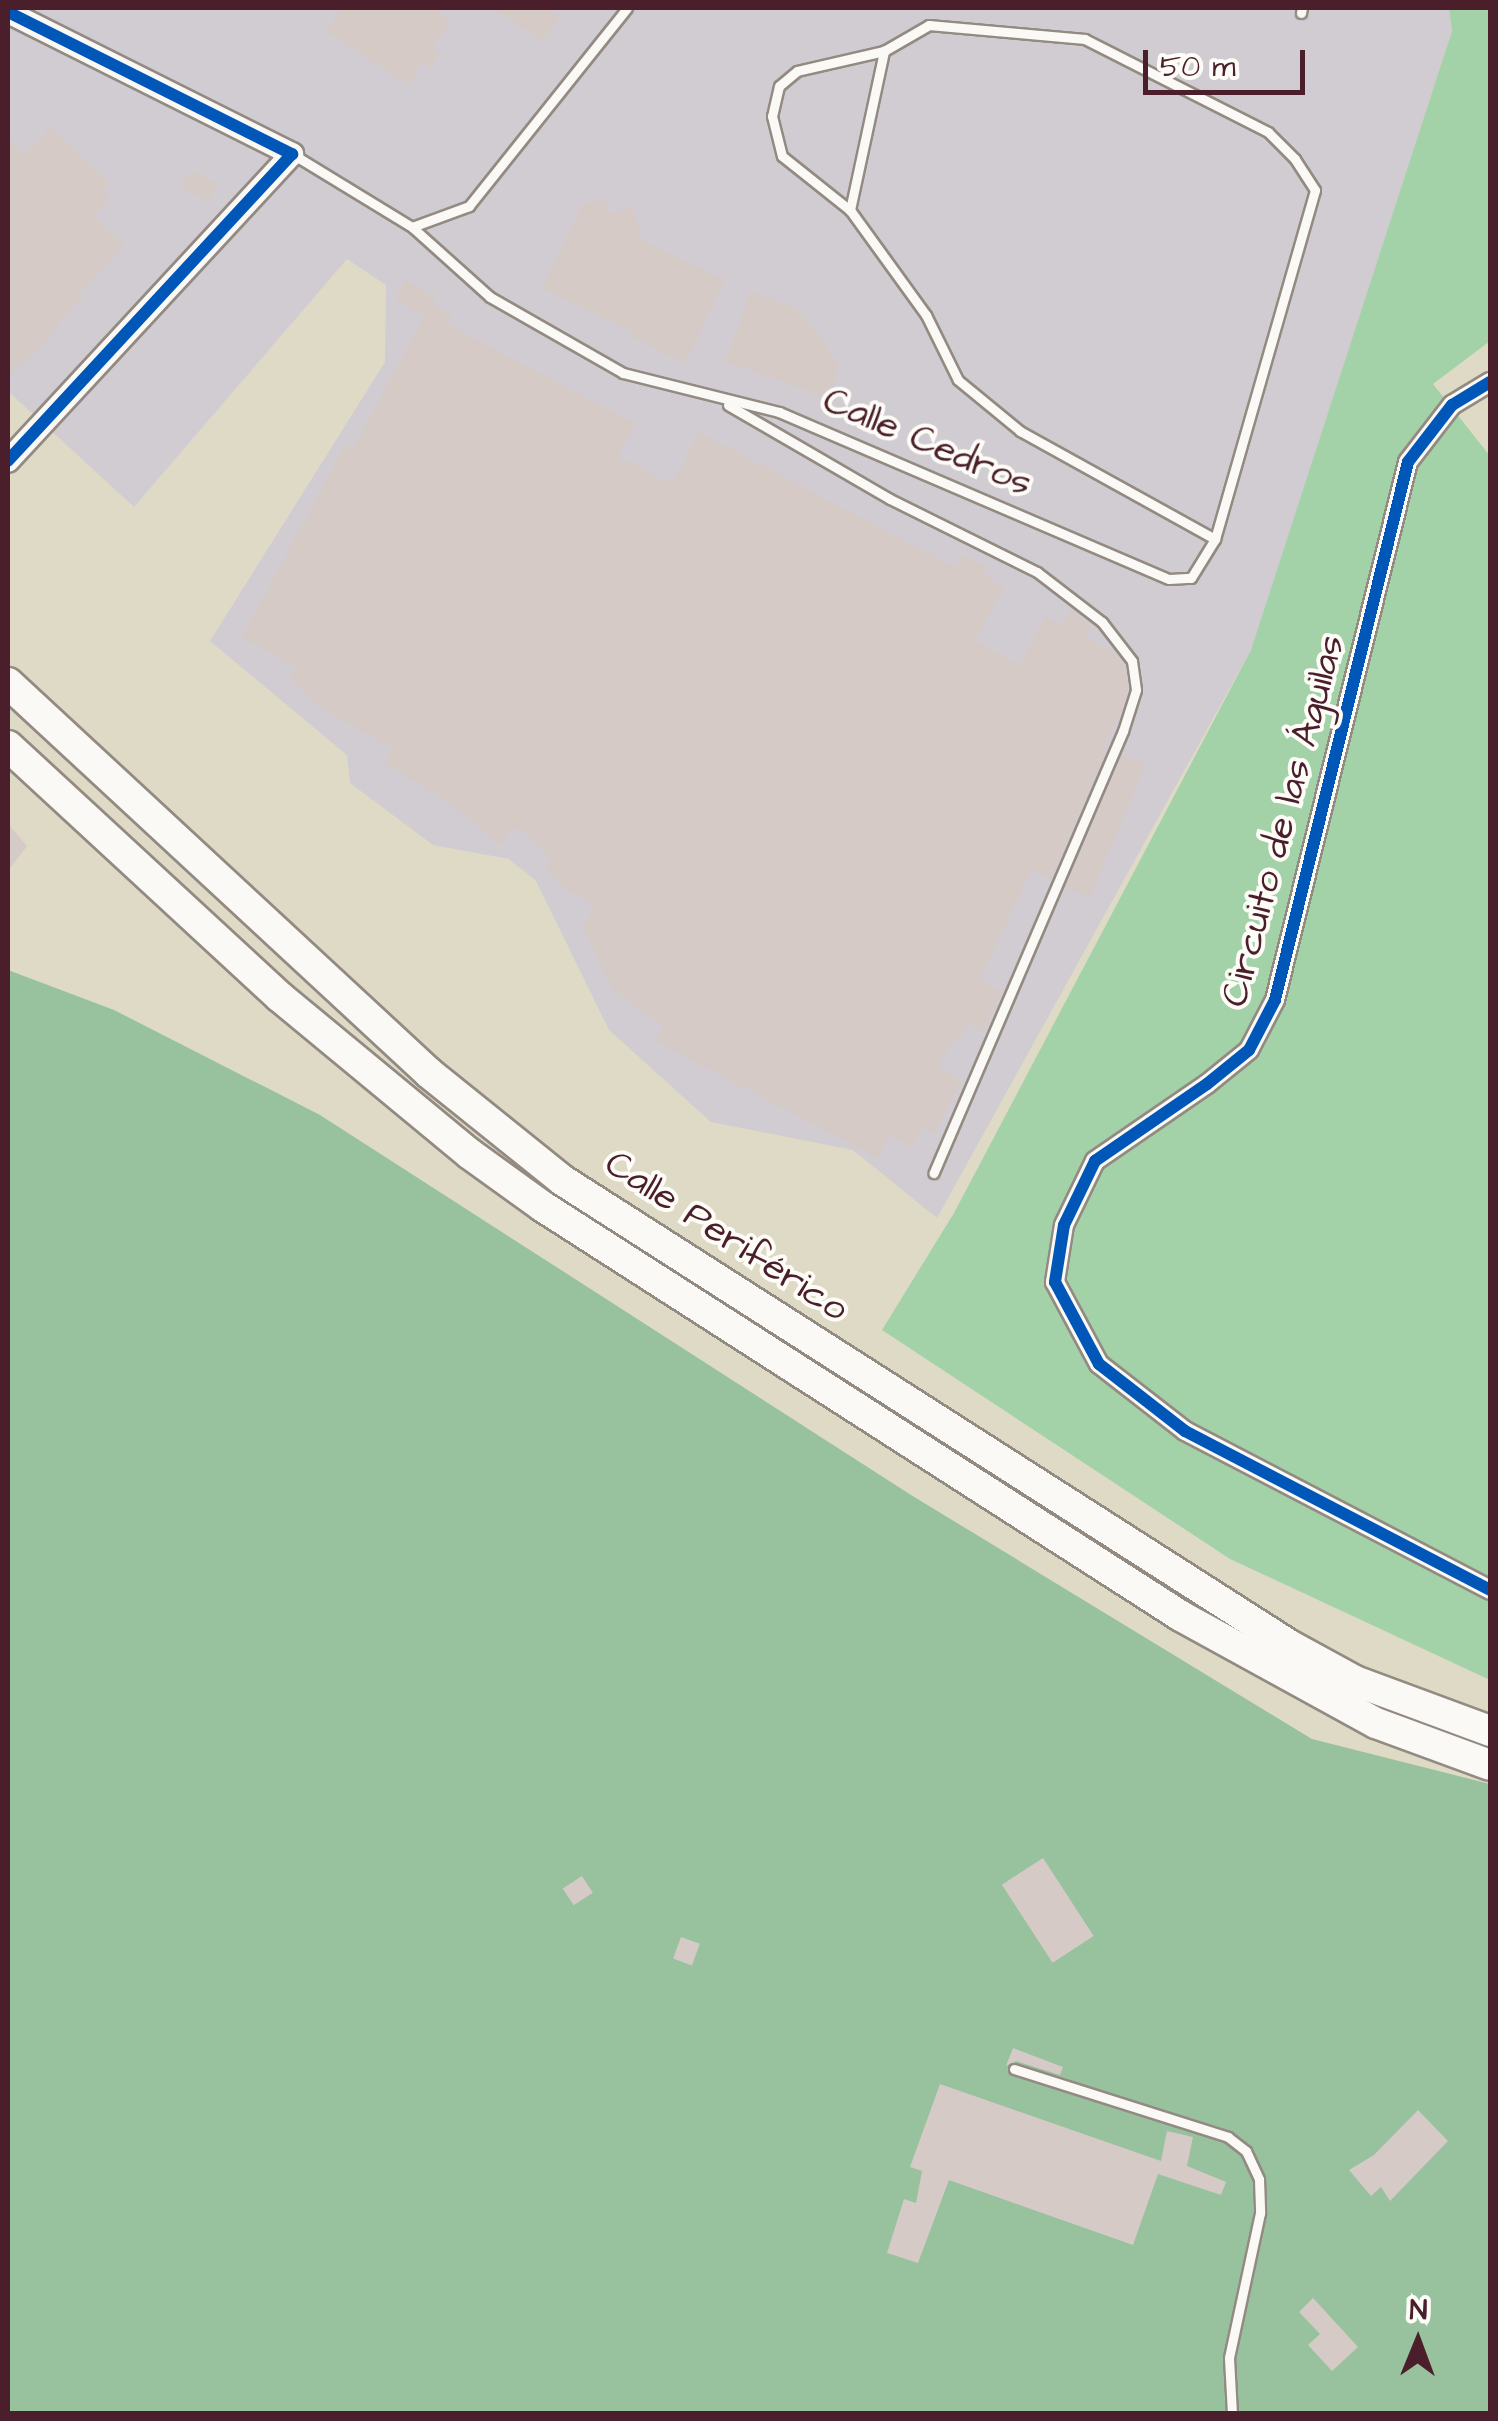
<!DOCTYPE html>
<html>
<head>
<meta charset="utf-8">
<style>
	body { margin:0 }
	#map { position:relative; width:1498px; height:2421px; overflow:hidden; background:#dedac6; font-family:"Architects Daughter",sans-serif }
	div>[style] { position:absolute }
	.industrial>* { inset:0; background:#d0ccd1 }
	.green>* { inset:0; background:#a3d2a9 }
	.forest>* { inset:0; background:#97c29d }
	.building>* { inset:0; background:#d6cac7; transform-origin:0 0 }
	.roads { filter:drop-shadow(2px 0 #938a82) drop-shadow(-2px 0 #938a82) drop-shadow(0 2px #938a82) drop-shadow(0 -2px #938a82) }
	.service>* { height:9px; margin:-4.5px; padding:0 4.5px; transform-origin:4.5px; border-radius:4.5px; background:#faf9f6 }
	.minor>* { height:18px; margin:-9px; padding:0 9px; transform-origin:9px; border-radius:9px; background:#faf9f6 }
	.tertiary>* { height:22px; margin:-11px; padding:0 11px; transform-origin:11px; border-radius:11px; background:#faf9f6 }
	.trunk>* { height:30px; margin:-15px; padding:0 15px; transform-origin:15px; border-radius:15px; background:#faf9f6 }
	.cycleway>* { height:12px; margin:-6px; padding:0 6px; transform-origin:6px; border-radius:6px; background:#0057b8 }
	span { translate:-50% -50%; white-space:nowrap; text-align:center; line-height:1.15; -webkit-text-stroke:8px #fdfcf7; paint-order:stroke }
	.street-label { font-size:38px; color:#4a1f2b }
	.frame { position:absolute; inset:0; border:10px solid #4a1f2b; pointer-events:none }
	.north { position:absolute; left:1368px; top:2291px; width:100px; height:100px; -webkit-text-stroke:8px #fdfcf7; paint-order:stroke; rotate:1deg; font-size:28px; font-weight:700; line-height:40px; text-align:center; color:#4a1f2b }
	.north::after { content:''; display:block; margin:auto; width:35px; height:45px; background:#4a1f2b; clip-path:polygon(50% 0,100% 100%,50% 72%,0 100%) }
	.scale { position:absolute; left:1143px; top:50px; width:162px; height:45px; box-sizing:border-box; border:5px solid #4a1f2b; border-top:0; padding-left:12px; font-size:30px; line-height:35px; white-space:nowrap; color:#4a1f2b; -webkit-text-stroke:8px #fdfcf7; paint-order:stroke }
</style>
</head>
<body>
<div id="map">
	<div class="industrial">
		<div style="clip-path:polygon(8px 8px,1449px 8px,1452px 31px,1252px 648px,937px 1218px,853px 1150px,711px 1122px,609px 1030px,536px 881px,509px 859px,433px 845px,350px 783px,347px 755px,210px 641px,385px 362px,386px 285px,347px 259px,134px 507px,8px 391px)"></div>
	</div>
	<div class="green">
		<div style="clip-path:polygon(1449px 8px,1490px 8px,1490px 341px,1433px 384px,1490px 456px,1490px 1680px,1230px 1559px,882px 1330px,954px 1213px,1251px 650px,1452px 31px)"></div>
	</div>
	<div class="forest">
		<div style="clip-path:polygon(8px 970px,114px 1010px,320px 1115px,911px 1495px,1312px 1739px,1490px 1784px,1490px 2413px,8px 2413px)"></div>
	</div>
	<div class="building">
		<div style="clip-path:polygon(342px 8px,433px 8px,451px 20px,432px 48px,440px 53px,430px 68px,422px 63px,408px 85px,326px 31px)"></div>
		<div style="clip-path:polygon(492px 8px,545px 8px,559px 16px,543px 41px)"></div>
		<div style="clip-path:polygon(50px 127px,110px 183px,103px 191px,111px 197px,94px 216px,124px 245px,79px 294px,82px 297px,45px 341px,8px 376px,8px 138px,25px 154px)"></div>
		<div style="left:190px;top:170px;width:30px;height:20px;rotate:26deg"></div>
		<div style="clip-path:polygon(604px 199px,610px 214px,632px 207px,643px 241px,725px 280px,685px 364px,631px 336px,633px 332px,542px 288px,581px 206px)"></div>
		<div style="clip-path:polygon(405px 280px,436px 297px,432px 304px,452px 314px,447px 324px,636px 424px,618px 456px,672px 484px,699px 432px,956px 568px,963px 555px,987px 567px,983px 575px,1004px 586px,975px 641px,1020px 665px,1046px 616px,1062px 625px,1071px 610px,1092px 624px,1085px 637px,1117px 655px,1124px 664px,1128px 689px,1121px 712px,1102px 746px,1107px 748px,1051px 879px,1032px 869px,979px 980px,1002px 992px,999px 1001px,983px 1031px,968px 1023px,960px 1039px,955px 1037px,938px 1068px,962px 1081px,934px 1134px,922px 1128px,911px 1147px,889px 1136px,878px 1158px,655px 1041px,663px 1027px,612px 989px,583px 927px,595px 905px,561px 887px,544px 864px,551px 859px,529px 836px,511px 827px,501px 846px,447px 801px,384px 763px,392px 749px,319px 706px,290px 679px,296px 667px,242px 637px,345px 445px,353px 449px,424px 316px,395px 300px)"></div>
		<div style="clip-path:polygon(751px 291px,796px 308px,817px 330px,839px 367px,830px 398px,725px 362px)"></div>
		<div style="left:1122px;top:754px;width:26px;height:145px;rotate:23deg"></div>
		<div style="clip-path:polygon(8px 824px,27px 846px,8px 871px)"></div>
		<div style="left:1043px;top:1858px;width:93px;height:49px;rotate:57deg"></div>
		<div style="left:582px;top:1876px;width:20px;height:23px;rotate:57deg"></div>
		<div style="left:681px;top:1937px;width:20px;height:23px;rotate:20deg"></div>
		<div style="clip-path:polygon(1013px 2048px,1063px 2067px,1060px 2075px,1016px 2061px,1006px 2066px)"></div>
		<div style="clip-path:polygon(940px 2084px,1161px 2161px,1167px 2131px,1193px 2137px,1187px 2166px,1226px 2182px,1221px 2195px,1158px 2174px,1133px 2245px,949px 2180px,918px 2263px,887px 2253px,904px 2199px,916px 2203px,922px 2171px,910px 2167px)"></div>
		<div style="clip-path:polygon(1418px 2110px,1448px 2141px,1390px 2201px,1381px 2187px,1371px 2196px,1349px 2170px,1374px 2155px)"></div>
		<div style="clip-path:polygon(1313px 2298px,1358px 2347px,1332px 2371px,1308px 2345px,1320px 2334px,1299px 2312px)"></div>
	</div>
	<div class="roads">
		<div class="service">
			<div style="left:1301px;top:13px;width:5px;rotate:-79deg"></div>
			<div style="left:294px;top:155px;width:138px;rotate:31.4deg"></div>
			<div style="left:412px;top:227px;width:105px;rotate:41.9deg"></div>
			<div style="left:490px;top:297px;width:153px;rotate:29.7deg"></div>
			<div style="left:623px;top:373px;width:161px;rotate:14deg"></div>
			<div style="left:779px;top:412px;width:424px;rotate:23.2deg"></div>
			<div style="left:1169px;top:579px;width:22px;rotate:-3deg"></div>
			<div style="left:1191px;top:578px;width:46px;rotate:-58.4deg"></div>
			<div style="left:1215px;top:539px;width:363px;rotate:-74deg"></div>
			<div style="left:1315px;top:190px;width:37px;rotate:-123deg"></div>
			<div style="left:1295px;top:159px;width:38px;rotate:-135deg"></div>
			<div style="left:1268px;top:132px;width:205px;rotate:-153.1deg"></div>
			<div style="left:1085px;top:39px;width:157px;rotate:-174.9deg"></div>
			<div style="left:929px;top:25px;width:52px;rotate:150deg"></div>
			<div style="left:884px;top:51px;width:89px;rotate:167.1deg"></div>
			<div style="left:797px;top:71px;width:23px;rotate:140deg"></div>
			<div style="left:779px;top:86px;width:31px;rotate:103deg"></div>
			<div style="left:772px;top:116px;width:41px;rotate:76deg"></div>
			<div style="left:782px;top:156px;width:87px;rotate:38.5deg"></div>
			<div style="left:850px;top:210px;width:130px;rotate:54.1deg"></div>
			<div style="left:926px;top:315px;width:72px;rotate:63.8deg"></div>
			<div style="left:958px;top:380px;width:80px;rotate:39.4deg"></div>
			<div style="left:1020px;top:431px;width:223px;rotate:29deg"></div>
			<div style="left:850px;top:210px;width:163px;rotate:-77.9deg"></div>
			<div style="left:412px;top:227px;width:61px;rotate:-20.2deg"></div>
			<div style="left:469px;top:206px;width:253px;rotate:-51.4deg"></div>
			<div style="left:728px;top:405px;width:187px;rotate:30.1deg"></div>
			<div style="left:890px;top:499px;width:164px;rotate:26.4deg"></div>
			<div style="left:1037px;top:572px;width:82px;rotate:37.6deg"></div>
			<div style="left:1102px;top:622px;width:49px;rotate:52.4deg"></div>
			<div style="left:1132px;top:661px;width:29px;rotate:82deg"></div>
			<div style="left:1136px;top:690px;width:43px;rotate:107.6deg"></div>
			<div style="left:1123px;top:731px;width:481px;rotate:113.2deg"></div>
			<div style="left:1014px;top:2069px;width:225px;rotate:17.6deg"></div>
			<div style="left:1228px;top:2137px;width:23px;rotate:38deg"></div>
			<div style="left:1246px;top:2151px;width:31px;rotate:65deg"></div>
			<div style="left:1259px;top:2179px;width:34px;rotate:88deg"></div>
			<div style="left:1260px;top:2213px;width:148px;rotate:102.1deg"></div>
			<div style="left:1229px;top:2358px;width:56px;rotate:86.9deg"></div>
		</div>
		<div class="minor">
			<div style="left:1490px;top:382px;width:44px;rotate:148.8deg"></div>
			<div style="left:1452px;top:405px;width:72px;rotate:127.7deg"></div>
			<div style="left:1408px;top:462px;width:554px;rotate:103.89deg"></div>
			<div style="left:1275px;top:1000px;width:56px;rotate:117.5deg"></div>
			<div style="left:1249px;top:1050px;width:54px;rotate:141deg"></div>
			<div style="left:1207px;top:1084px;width:136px;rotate:145.5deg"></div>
			<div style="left:1095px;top:1161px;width:71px;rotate:115.8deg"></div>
			<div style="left:1064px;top:1225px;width:58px;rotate:99deg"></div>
			<div style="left:1055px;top:1282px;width:93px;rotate:61.8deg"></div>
			<div style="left:1099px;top:1364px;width:109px;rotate:37.9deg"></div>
			<div style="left:1185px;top:1431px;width:344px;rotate:27.5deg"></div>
		</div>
		<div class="tertiary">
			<div style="left:8px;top:12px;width:318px;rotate:26.6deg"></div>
			<div style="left:292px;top:154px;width:418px;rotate:132.8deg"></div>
		</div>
		<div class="trunk">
			<div style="left:8px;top:683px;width:574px;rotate:42.81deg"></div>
			<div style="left:429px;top:1073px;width:171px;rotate:38.8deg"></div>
			<div style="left:562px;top:1180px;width:863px;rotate:32.6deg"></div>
			<div style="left:1289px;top:1645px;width:75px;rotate:28.6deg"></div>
			<div style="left:1355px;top:1681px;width:144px;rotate:20.3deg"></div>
			<div style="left:8px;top:746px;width:370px;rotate:42.7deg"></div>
			<div style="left:280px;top:997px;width:246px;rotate:39.6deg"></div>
			<div style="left:470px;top:1154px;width:89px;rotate:35.8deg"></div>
			<div style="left:542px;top:1206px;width:759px;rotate:32.69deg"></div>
			<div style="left:1181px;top:1616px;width:222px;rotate:28.8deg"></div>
			<div style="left:1376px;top:1723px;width:121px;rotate:20.2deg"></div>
		</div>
	</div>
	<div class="cycleway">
		<div style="left:8px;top:12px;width:318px;rotate:26.6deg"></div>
		<div style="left:292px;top:154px;width:418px;rotate:132.8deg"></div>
		<div style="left:1490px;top:382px;width:44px;rotate:148.8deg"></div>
		<div style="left:1452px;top:405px;width:72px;rotate:127.7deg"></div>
		<div style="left:1408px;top:462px;width:554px;rotate:103.89deg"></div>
		<div style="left:1275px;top:1000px;width:56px;rotate:117.5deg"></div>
		<div style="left:1249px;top:1050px;width:54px;rotate:141deg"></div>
		<div style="left:1207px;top:1084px;width:136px;rotate:145.5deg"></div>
		<div style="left:1095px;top:1161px;width:71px;rotate:115.8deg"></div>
		<div style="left:1064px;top:1225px;width:58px;rotate:99deg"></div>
		<div style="left:1055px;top:1282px;width:93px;rotate:61.8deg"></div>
		<div style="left:1099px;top:1364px;width:109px;rotate:37.9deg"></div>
		<div style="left:1185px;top:1431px;width:344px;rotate:27.5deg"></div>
	</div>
	<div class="street-label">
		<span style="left:927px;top:443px;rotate:23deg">Calle Cedros</span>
		<span style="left:1284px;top:821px;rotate:-75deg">Circuito de las Águilas</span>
		<span style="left:726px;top:1237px;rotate:33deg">Calle Periférico</span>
	</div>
	<div class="frame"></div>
	<div class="north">N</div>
	<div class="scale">50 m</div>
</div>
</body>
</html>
